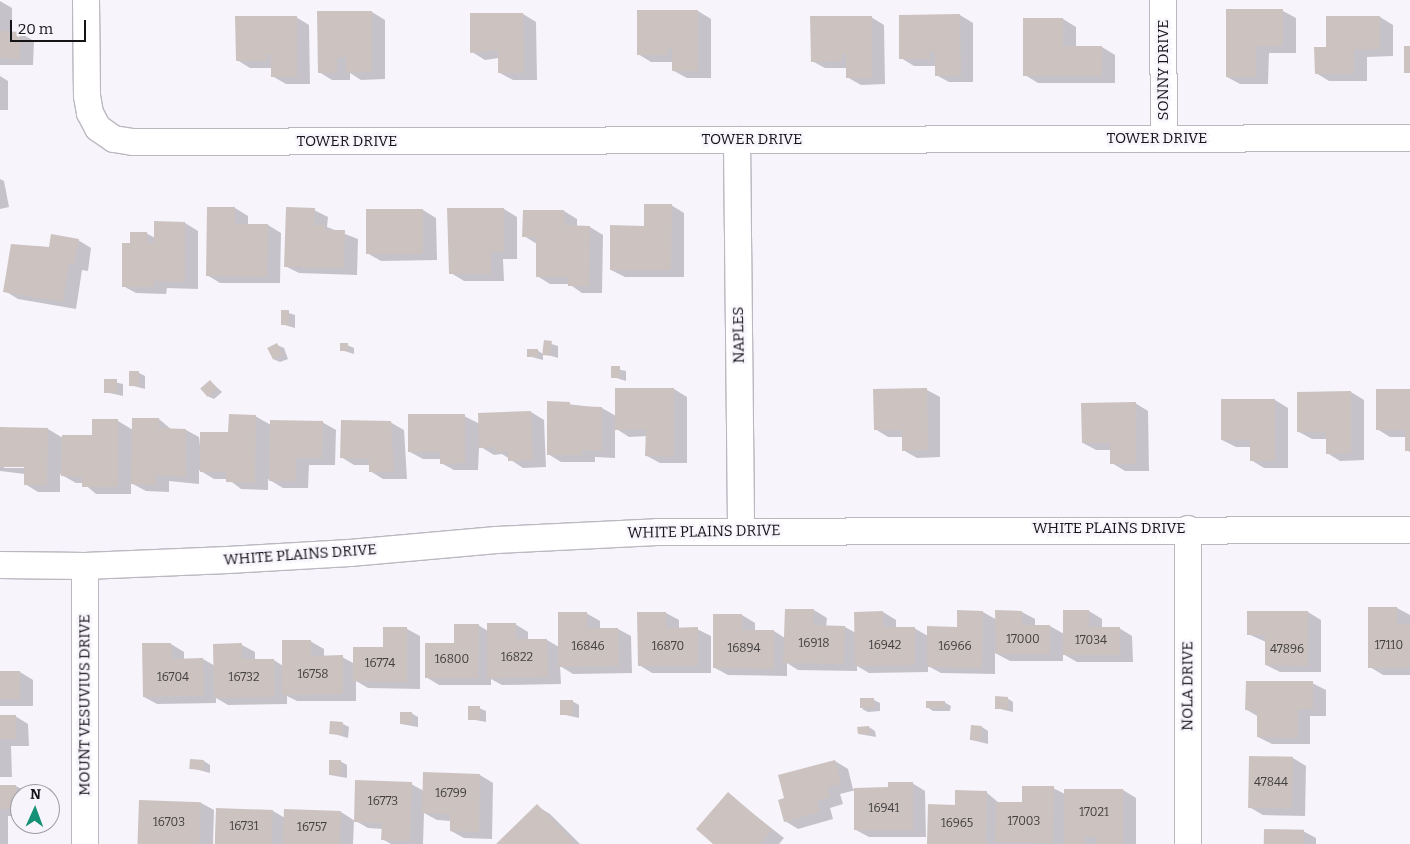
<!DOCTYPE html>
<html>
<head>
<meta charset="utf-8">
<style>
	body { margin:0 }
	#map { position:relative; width:1410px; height:844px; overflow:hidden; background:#f7f4fc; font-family:Bitter,serif }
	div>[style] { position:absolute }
	.shadow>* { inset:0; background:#0003 }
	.building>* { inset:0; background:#ccc3c0; transform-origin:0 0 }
	.roads { filter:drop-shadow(1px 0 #bbb8c0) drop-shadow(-1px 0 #bbb8c0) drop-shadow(0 1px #bbb8c0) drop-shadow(0 -1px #bbb8c0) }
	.minor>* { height:26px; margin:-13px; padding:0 13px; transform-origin:13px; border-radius:13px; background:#fff }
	span { translate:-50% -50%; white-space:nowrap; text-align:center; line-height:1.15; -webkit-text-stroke:4px #f7f4fc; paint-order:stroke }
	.number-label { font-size:12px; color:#434041 }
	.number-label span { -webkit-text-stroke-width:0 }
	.street-label { font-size:15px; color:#151417 }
	.north { position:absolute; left:10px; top:784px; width:50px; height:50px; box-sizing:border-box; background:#f7f4fc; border:1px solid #9d9aa0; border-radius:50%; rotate:2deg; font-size:14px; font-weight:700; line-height:20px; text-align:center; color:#151417 }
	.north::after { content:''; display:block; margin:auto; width:18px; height:22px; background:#159176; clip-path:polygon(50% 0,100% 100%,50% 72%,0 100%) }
	.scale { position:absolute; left:10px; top:20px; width:76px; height:22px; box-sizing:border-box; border:2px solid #151417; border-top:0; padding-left:6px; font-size:15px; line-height:18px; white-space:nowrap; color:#151417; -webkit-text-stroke:4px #f7f4fc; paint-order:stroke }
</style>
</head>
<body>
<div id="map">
	<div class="shadow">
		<div style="clip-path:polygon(0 1px,12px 8px,12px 33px,20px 33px,34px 41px,33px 65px,0 65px)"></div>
		<div style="clip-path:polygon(698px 11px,711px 19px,711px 78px,687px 78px,674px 71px,673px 62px,651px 62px,638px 54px)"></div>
		<div style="clip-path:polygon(1283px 11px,1296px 18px,1296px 53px,1269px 53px,1268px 84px,1240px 84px,1227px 77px)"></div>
		<div style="clip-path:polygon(372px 12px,385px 20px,385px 79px,361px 80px,350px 73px,350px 80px,332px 80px,319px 72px)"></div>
		<div style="clip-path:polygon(523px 14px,536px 22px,537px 80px,513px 80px,500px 73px,499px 58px,485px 60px,472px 52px,472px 15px)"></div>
		<div style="clip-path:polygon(960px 15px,973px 23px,973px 82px,949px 82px,936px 75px,936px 66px,914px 66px,901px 58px)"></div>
		<div style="clip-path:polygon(296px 17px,309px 25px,310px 84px,286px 84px,272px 76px,272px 68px,250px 68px,237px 60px)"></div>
		<div style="clip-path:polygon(871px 17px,884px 25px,885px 84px,861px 85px,847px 77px,847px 68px,825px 68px,812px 61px)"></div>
		<div style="clip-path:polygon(1380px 17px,1393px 25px,1393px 56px,1367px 57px,1367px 81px,1329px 81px,1316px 73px,1328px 48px)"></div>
		<div style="clip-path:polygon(1063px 19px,1076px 27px,1076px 47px,1102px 47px,1115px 55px,1115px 83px,1038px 83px,1025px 75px)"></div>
		<div style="clip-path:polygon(0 76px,8px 81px,8px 110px,0 110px)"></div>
		<div style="clip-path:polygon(0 179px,4px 181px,9px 207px,0 209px)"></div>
		<div style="clip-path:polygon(671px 205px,684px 213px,684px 277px,625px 277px,611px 270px,645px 227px)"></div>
		<div style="clip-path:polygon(235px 208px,248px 216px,248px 225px,268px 225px,281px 233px,280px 283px,220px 283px,207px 275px)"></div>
		<div style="clip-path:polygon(504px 209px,517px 217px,517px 259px,503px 259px,504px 281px,464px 281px,451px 273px)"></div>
		<div style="clip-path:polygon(314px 210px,328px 217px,327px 227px,358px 239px,357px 275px,299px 273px,285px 266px)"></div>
		<div style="clip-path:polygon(423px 210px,436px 218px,437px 260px,381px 261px,367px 253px,367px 211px)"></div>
		<div style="clip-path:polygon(524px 211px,564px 211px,577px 219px,577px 227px,590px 227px,603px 235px,602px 293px,582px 293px,569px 284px,550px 284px,537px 276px,537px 244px,524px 236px)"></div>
		<div style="clip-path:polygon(185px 223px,198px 231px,198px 289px,167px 288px,166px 294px,136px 293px,123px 286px,131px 244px,146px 233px,155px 238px)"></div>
		<div style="clip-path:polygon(78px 240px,91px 248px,88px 271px,82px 270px,76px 309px,18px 299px,5px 291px,37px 246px,50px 248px)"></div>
		<div style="clip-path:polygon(282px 311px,295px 315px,295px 328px,281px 324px)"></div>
		<div style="clip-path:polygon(545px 342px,558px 346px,558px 358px,545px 354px)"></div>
		<div style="clip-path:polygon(277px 345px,284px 348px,288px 359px,280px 362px,273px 359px)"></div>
		<div style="clip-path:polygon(347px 345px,354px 348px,354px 354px,341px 350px)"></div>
		<div style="clip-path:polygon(537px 350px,543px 354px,543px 360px,528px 356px)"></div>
		<div style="clip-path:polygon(612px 368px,626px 371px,626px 381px,613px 377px)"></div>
		<div style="clip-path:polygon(139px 373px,145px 376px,145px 389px,130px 385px)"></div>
		<div style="clip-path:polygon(105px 380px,123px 384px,123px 396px,105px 392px)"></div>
		<div style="clip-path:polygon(210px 381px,222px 392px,214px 399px,207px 396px)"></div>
		<div style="clip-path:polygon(616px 389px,674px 389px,687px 397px,687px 463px,660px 463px,647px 456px,647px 436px,629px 437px,615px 428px,615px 458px,595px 457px,595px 462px,561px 462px,548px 454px,549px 402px,602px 408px,616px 416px)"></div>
		<div style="clip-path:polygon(927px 390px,940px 397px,940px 457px,917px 458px,903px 450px,903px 437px,888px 437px,875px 429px)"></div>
		<div style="clip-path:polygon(1410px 390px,1410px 452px,1406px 450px,1406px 437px,1390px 437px,1377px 429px)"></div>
		<div style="clip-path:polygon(1351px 392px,1364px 400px,1364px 460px,1340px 461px,1327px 453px,1327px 439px,1312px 439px,1299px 432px)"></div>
		<div style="clip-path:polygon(1275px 400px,1288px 408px,1288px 468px,1264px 468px,1251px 460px,1251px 447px,1236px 447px,1222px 440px)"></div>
		<div style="clip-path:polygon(1135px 403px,1148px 411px,1149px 471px,1125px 471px,1112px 463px,1112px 450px,1096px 450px,1083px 443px)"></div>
		<div style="clip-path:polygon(531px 412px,544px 420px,546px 467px,523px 468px,502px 454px,494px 455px,481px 447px,480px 426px,478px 470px,454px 470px,441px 463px,441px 459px,423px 459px,410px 452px,464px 416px,480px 424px)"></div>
		<div style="clip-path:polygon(evenodd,255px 416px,271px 425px,322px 422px,336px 430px,335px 465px,309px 465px,308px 488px,283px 488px,268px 479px,268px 490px,241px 489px,228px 479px,214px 479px,199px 470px,199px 484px,169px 481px,169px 492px,146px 491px,131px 483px,131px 494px,96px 494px,83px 483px,76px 483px,60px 474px,60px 492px,38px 492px,25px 484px,25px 474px,0 471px,0 429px,48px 429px,63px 438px,93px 436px,118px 421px,133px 430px,133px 419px,159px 419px,172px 430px,186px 430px,199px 437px,201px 454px,255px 416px,4px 466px,30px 466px,30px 468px,4px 468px,4px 466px)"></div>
		<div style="clip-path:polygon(390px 422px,404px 430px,407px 479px,383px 479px,370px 471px,370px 465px,354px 465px,341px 457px)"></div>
		<div style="clip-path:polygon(1369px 608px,1397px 608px,1410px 615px,1410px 675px,1383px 675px,1370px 667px)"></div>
		<div style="clip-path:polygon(814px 610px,827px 618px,826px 627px,845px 627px,856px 633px,883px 612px,896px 620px,896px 628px,914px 628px,928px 636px,958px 628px,983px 612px,997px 620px,1022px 612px,1035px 619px,1035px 626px,1050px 626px,1064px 634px,1089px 611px,1102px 619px,1102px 628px,1119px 628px,1132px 636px,1133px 662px,1077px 662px,1063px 654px,1063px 661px,1010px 661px,995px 653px,995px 674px,941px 673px,928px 666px,928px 672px,869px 673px,857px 666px,857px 671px,798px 670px,787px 663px,787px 676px,728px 675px,715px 668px,742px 615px,755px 623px,755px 631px,774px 631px,785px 638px)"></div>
		<div style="clip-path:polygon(1248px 612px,1308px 612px,1321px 620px,1321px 672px,1280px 672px,1266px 665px,1266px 642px,1248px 634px)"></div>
		<div style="clip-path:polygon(586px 613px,600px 621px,600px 629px,618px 629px,631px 636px,632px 673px,573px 674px,560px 666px,561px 684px,502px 685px,491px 679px,491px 685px,439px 685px,426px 677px,455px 644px,478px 625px,488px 631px,515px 624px,528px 632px,528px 640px,547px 640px,559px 647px)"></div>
		<div style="clip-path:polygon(666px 613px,679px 620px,679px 629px,697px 629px,711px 636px,711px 673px,652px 673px,639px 665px)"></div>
		<div style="clip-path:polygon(407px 629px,420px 636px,420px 689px,368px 688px,356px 681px,356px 701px,297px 701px,287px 696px,287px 704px,228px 705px,216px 698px,216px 703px,157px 704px,144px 697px,171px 644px,184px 652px,184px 660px,203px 659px,215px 666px,215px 645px,242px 645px,255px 652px,255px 660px,274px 660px,283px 666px,310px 641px,324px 649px,324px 657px,342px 657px,355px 664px,384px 648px)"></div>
		<div style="clip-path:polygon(0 672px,20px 672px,33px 680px,33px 706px,0 706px)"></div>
		<div style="clip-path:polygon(1312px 683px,1326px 690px,1326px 716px,1310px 716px,1310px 744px,1272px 744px,1258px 737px,1259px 717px,1247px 710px)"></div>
		<div style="clip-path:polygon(1007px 698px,1013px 702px,1013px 712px,996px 708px)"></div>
		<div style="clip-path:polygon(874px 700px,880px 703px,880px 711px,868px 712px,862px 709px)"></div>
		<div style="clip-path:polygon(572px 701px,579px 705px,579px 718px,561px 714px)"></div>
		<div style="clip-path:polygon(944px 702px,951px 706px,950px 711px,933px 711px,927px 707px)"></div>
		<div style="clip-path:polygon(479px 708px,486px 711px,486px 722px,470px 719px)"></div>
		<div style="clip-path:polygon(411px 713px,418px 717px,418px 727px,401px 724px)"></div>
		<div style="clip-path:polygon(0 716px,15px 716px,28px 724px,29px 746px,11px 746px,12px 777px,0 777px)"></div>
		<div style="clip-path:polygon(343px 724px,349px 727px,348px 738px,331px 733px)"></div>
		<div style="clip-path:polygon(869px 727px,875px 731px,876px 737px,859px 734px)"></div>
		<div style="clip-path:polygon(982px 727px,988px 731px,988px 744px,972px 740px)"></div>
		<div style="clip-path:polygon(1250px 758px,1293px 758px,1306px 766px,1305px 816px,1263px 815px,1249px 807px)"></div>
		<div style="clip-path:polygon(204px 761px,210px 765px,210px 773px,191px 768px)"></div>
		<div style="clip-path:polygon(340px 761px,347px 765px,347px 778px,330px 775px)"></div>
		<div style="clip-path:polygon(835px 761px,848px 769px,853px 789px,890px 788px,912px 783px,925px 791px,926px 837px,869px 837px,856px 830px,856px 790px,840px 794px,843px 804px,830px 808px,833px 819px,798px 829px,785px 821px,786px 799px)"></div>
		<div style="clip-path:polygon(425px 773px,480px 775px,493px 783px,492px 839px,464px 838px,451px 831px,451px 821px,437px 820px,424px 813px,423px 844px,391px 844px,382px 839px,383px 829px,368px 828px,354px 820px,353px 844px,216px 844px,273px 811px,285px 818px,341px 812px,355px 821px,411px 784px,424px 791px)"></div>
		<div style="clip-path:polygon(0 786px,16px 786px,29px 793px,20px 794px,20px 816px,8px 816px,8px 844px,0 844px)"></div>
		<div style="clip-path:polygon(1053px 788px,1065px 794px,1123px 790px,1136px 798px,1136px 844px,928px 844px,956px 806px,986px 792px,999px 803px,1023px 803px)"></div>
		<div style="clip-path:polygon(728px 794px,784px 838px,779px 844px,715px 844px)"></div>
		<div style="clip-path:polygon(140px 801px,201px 803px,214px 810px,213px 844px,139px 844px)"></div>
		<div style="clip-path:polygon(537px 806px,550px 814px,580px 844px,498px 844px)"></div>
		<div style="clip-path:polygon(1303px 831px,1316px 838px,1316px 844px,1265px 844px)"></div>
	</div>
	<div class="building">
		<div style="clip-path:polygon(1226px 9px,1283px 9px,1283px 46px,1256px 46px,1256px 77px,1226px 77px)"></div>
		<div style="clip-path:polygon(637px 10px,698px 10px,698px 71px,672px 71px,672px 48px,668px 48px,668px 55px,637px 55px)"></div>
		<div style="clip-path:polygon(317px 11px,372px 11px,372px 72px,346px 73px,346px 57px,337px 58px,337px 73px,318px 73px)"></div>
		<div style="clip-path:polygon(470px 13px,523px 13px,524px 73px,498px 73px,498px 50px,470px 53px)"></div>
		<div style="clip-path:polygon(960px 14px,961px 76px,935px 76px,935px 52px,930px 52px,930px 59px,899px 59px,899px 15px)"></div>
		<div style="clip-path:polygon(235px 16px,297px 16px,297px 77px,271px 77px,271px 54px,267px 54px,267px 61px,236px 61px)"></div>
		<div style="clip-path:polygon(810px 16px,872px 16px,872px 78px,846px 78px,846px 54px,842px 54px,842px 61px,811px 62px)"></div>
		<div style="clip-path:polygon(1326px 16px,1380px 16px,1380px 49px,1354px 50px,1354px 74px,1315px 74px,1314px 47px,1326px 47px)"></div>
		<div style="clip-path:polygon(1023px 18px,1063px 18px,1063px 46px,1102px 46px,1102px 76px,1023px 76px)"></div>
		<div style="left:0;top:31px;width:21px;height:27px;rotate:3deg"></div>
		<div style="left:1404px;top:46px;width:6px;height:27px"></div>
		<div style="clip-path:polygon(644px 204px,672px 204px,671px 270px,610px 270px,610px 225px,644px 226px)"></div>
		<div style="clip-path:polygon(207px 207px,235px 207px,235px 224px,268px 224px,267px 277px,206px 276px)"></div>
		<div style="clip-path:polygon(286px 207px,315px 208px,314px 225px,325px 225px,325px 230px,345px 230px,344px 268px,284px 267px)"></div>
		<div style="clip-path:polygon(447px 208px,504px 208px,504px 252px,491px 252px,491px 274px,449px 274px)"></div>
		<div style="left:366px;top:209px;width:57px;height:45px"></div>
		<div style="clip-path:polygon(523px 210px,564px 210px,565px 225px,590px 226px,589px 286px,568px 286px,568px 277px,536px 277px,536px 237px,522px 237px)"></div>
		<div style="clip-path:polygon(154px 221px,185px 222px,185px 282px,154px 281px,154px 287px,122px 287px,122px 243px,130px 243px,130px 232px,147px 232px,147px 243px,154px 243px)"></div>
		<div style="clip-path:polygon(51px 234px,79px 239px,74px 265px,69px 264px,63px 302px,3px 292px,11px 244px,49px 247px)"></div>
		<div style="left:281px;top:310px;width:8px;height:15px"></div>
		<div style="left:544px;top:340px;width:8px;height:15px;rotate:7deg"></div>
		<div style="left:277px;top:343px;width:13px;height:11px;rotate:63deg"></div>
		<div style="left:340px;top:343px;width:8px;height:8px"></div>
		<div style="left:527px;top:349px;width:11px;height:8px"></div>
		<div style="left:611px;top:366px;width:9px;height:12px"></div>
		<div style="left:129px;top:371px;width:10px;height:15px"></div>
		<div style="left:104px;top:379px;width:13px;height:14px"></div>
		<div style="left:210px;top:380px;width:11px;height:13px;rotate:49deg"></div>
		<div style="clip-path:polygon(615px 388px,674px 388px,674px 457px,645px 456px,646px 429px,615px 430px)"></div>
		<div style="clip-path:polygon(927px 388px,928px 450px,902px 451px,902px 430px,874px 430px,873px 389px)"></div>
		<div style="clip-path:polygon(1376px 389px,1410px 389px,1410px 451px,1405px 451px,1405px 430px,1376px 430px)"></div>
		<div style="clip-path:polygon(1351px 391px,1351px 453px,1326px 454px,1326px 433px,1297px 432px,1297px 392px)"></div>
		<div style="clip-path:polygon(1221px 399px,1275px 399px,1275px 461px,1250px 461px,1250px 440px,1221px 440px)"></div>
		<div style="clip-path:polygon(547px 401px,570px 402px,570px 406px,602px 407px,602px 451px,582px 450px,582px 455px,547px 455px)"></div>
		<div style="clip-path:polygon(1136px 402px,1136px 464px,1110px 464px,1110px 443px,1082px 443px,1081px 403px)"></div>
		<div style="clip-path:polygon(531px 411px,533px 460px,508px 461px,508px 451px,495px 452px,495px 447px,479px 448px,478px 413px)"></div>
		<div style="clip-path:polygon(229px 414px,256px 415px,255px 483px,226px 482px,226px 472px,200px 472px,200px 432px,228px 432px)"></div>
		<div style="clip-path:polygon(408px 414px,465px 414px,465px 463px,440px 464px,440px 452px,408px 452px)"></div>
		<div style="clip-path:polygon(132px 418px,159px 418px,159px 428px,186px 429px,186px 477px,156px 475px,156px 485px,131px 484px)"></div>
		<div style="clip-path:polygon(92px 419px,118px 419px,118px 487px,82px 487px,82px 477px,61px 476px,62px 435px,92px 435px)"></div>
		<div style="clip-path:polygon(270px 420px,323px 421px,322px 458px,296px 458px,296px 481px,269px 481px)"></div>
		<div style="clip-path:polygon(341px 420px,391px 421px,394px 472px,369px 472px,369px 459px,340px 458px)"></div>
		<div style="clip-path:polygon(0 427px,48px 428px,47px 485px,24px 485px,24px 467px,0 467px)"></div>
		<div style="clip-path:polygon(1368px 607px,1397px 607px,1397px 624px,1410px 624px,1410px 668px,1368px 668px)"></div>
		<div style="clip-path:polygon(785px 609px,814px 609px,813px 625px,845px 626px,844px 664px,783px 663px)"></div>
		<div style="clip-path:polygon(957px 610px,983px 611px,982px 668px,927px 667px,927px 626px,957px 627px)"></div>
		<div style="clip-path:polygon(995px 610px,1022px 611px,1022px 625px,1050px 625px,1050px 654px,996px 654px)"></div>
		<div style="clip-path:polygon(1063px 610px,1089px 610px,1089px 627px,1120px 627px,1120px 655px,1063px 655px)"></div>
		<div style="clip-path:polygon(883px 611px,883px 627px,915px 627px,915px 665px,855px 666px,854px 612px)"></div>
		<div style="clip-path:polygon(1247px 611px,1308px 611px,1308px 666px,1265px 665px,1265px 635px,1247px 635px)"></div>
		<div style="clip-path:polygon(558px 612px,587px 612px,587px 628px,618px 628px,619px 666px,558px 667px)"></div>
		<div style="clip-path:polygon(637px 612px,666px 612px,666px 628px,698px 627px,698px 666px,638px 666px)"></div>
		<div style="clip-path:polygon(713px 614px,742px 614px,742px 630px,774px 630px,774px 669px,713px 668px)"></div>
		<div style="clip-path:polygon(487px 623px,516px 623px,516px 639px,547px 639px,548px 677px,487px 678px)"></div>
		<div style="clip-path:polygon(454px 624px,479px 624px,478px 678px,425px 678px,425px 643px,454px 643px)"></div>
		<div style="clip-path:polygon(383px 627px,407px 627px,407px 682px,353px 681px,353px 647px,383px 647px)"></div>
		<div style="clip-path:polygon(282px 640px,311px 640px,311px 656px,343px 655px,343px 694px,282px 695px)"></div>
		<div style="clip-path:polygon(142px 643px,171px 643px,172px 659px,203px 658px,204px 696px,143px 697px)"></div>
		<div style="clip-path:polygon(242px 643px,242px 659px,274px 659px,275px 697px,214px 698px,213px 644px)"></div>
		<div style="left:0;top:671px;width:20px;height:28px"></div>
		<div style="clip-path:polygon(1246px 681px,1313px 681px,1313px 709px,1298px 709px,1298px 738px,1257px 737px,1257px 711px,1245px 710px)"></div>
		<div style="clip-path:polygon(995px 696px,1008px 697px,1007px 709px,995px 709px)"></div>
		<div style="left:874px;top:698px;width:10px;height:14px;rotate:90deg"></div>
		<div style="left:560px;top:700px;width:13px;height:15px"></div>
		<div style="left:926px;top:701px;width:19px;height:7px"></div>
		<div style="left:480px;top:706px;width:14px;height:12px;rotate:90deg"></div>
		<div style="left:400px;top:712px;width:12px;height:12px"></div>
		<div style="left:0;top:715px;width:16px;height:24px"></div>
		<div style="left:330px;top:721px;width:13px;height:13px;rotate:4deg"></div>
		<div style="left:971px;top:725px;width:11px;height:15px;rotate:5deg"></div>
		<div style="clip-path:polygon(869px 726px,870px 734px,858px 734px,857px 727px)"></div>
		<div style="left:1249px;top:756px;width:44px;height:52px;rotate:1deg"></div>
		<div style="left:190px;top:759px;width:14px;height:10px;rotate:4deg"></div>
		<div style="left:329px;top:760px;width:12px;height:15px"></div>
		<div style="clip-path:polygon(835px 760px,841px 784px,828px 787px,830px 797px,817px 801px,820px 812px,784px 822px,778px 800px,784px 798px,778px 775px)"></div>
		<div style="clip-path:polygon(423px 772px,480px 774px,479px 832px,450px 831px,450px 814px,422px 813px)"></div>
		<div style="clip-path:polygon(355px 780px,412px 782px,410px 841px,381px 840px,382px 823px,354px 822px)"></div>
		<div style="clip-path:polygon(888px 782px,913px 782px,913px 830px,854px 830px,854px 788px,888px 787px)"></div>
		<div style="left:0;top:785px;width:16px;height:24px"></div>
		<div style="clip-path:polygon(1022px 786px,1054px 786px,1053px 843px,995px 842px,996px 802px,1022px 802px)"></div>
		<div style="clip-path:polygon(1064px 789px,1123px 789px,1123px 844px,1096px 844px,1096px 837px,1085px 837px,1085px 844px,1064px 844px)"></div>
		<div style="clip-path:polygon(955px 790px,987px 791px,986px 844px,927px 844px,928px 804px,955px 805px)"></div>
		<div style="clip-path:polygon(728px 792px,772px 830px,760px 844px,713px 844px,696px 829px)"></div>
		<div style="left:139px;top:800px;width:62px;height:44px;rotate:2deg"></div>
		<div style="clip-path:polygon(537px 804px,574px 842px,572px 844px,496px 844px)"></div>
		<div style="left:216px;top:808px;width:57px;height:36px;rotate:2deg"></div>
		<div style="left:284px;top:809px;width:57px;height:35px;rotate:2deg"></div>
		<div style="left:1264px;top:829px;width:40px;height:15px;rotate:1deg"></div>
	</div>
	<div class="roads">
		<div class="minor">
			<div style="left:86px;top:0;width:96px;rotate:89.4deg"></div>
			<div style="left:87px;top:96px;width:17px;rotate:80deg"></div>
			<div style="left:90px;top:113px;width:17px;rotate:62deg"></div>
			<div style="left:98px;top:128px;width:19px;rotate:35deg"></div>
			<div style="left:114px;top:139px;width:19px;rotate:9deg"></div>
			<div style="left:133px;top:142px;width:1277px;rotate:-0.18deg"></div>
			<div style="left:1163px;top:0;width:139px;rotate:89.6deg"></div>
			<div style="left:737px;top:140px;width:390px;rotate:89.4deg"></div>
			<div style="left:0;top:565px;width:85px;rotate:0.7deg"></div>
			<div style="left:85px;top:566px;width:143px;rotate:-2.4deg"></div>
			<div style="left:228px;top:560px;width:122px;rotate:-3.3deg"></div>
			<div style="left:350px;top:553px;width:147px;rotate:-5.1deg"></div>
			<div style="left:496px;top:540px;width:161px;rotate:-2.8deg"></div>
			<div style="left:657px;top:532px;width:753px;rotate:-0.15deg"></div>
			<div style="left:85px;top:844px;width:278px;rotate:-90deg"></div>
			<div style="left:1188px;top:844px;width:315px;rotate:-90deg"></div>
		</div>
	</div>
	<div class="number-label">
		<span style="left:1023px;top:640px">17000</span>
		<span style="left:1091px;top:641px">17034</span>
		<span style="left:814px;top:644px">16918</span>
		<span style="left:885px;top:646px">16942</span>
		<span style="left:1389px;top:646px">17110</span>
		<span style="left:588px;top:647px">16846</span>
		<span style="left:668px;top:647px">16870</span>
		<span style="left:955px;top:647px">16966</span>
		<span style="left:744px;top:649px">16894</span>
		<span style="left:1287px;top:650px">47896</span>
		<span style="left:517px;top:658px">16822</span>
		<span style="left:452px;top:660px">16800</span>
		<span style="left:380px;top:664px">16774</span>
		<span style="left:313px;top:675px">16758</span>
		<span style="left:173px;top:678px">16704</span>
		<span style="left:244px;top:678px">16732</span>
		<span style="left:1271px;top:783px">47844</span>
		<span style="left:451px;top:794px">16799</span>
		<span style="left:383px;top:802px">16773</span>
		<span style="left:884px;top:809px">16941</span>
		<span style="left:1094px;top:813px">17021</span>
		<span style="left:1024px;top:822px">17003</span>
		<span style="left:169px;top:823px">16703</span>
		<span style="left:957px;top:824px">16965</span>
		<span style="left:244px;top:827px">16731</span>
		<span style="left:312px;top:828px">16757</span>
	</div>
	<div class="street-label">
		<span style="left:1164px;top:70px;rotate:-90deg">SONNY DRIVE</span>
		<span style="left:1157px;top:139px">TOWER DRIVE</span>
		<span style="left:752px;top:140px">TOWER DRIVE</span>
		<span style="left:347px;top:142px">TOWER DRIVE</span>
		<span style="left:739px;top:335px;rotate:-91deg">NAPLES</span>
		<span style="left:1109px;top:529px">WHITE PLAINS DRIVE</span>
		<span style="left:704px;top:532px;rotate:-1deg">WHITE PLAINS DRIVE</span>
		<span style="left:300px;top:555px;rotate:-4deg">WHITE PLAINS DRIVE</span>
		<span style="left:1188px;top:686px;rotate:-90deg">NOLA DRIVE</span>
		<span style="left:85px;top:705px;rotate:-90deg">MOUNT VESUVIUS DRIVE</span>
	</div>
	<div class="north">N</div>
	<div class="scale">20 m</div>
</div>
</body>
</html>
